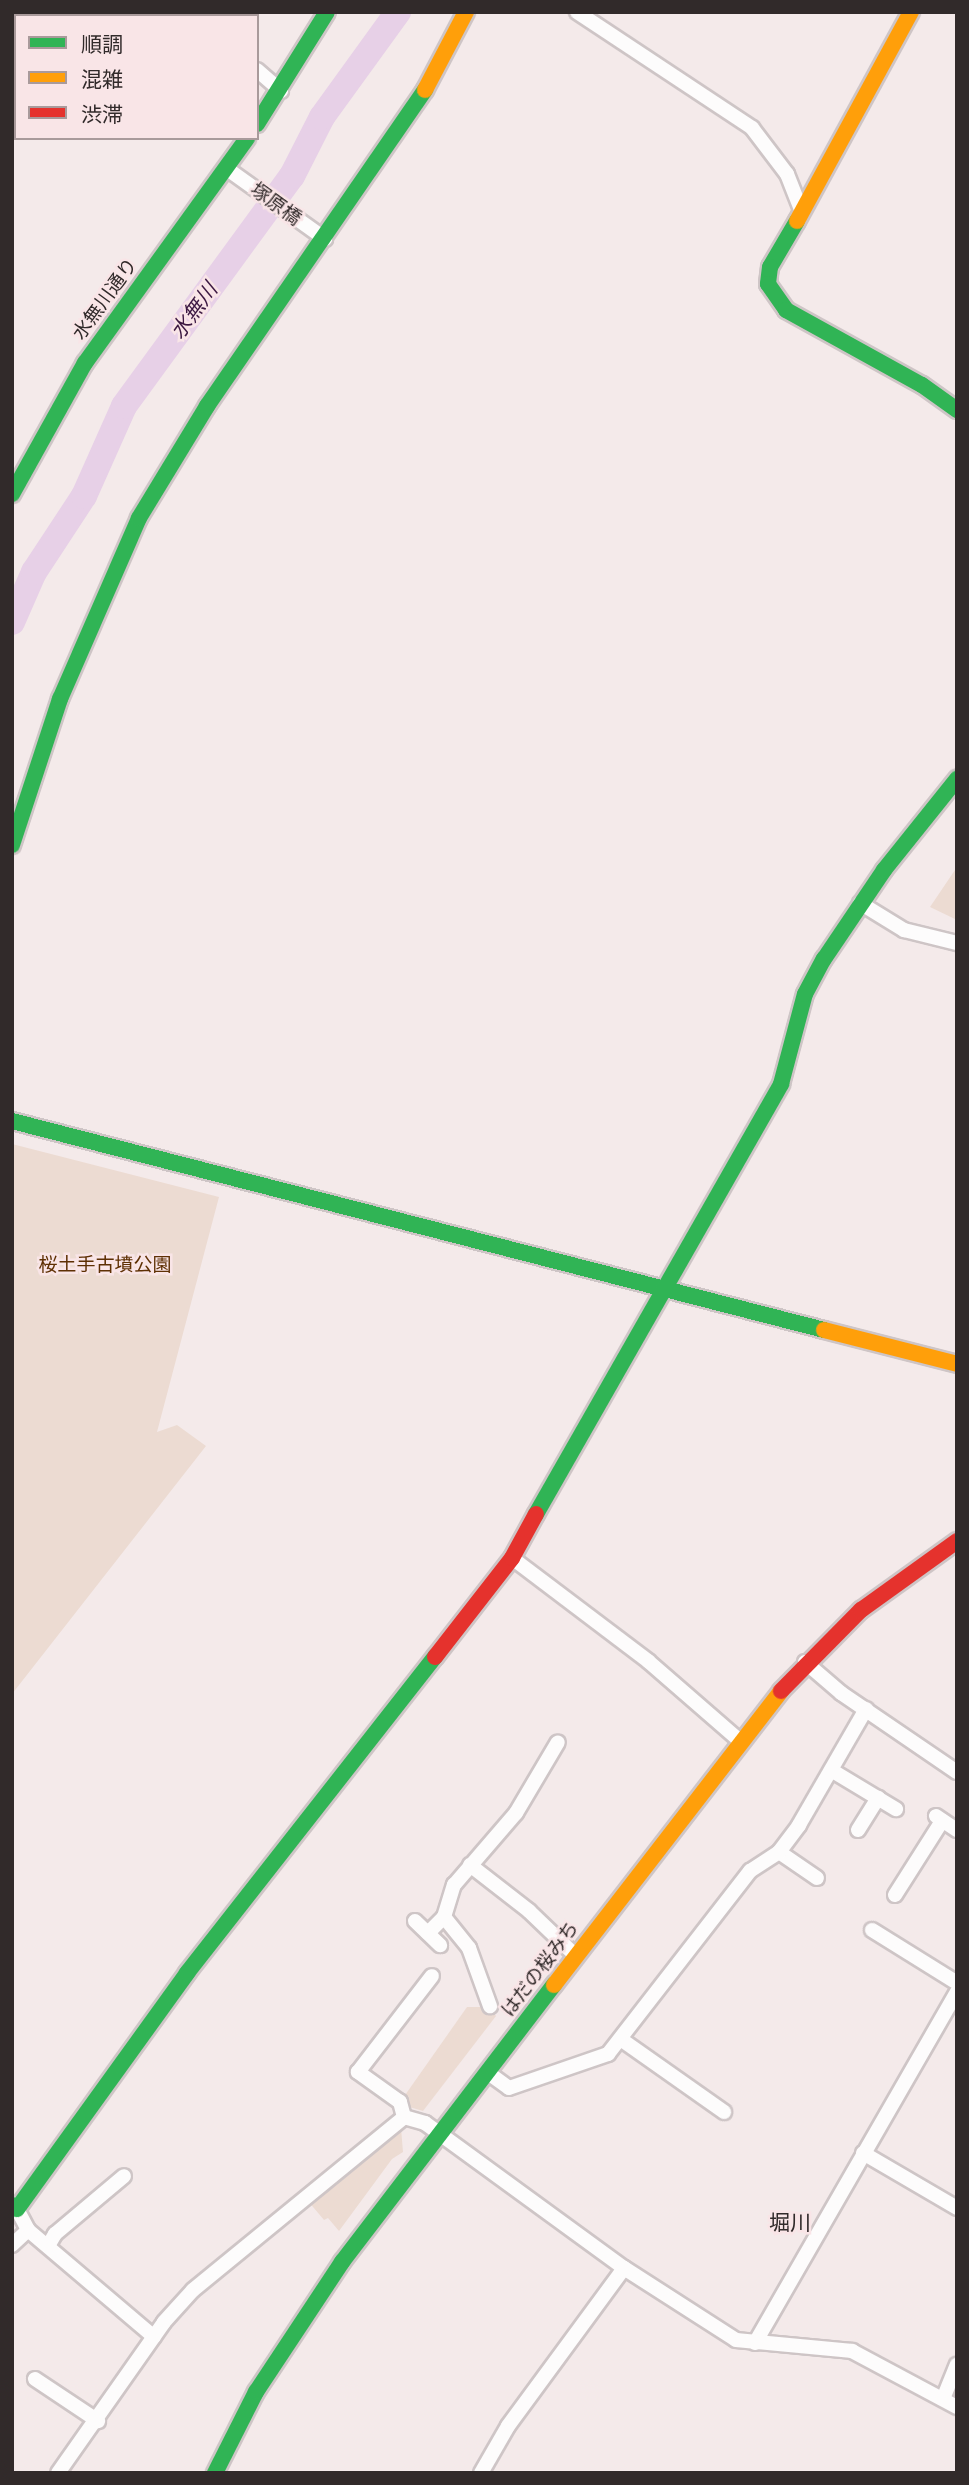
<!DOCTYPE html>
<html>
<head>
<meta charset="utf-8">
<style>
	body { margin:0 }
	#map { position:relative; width:969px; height:2485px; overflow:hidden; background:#f4eaea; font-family:"Space Grotesk","Noto Sans JP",sans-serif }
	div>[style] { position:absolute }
	.green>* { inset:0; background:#ecdbd2 }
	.river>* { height:26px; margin:-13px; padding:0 13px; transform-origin:13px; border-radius:13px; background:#e7d0e7 }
	.roads { filter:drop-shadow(2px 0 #cec5c6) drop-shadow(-2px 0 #cec5c6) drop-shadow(0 2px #cec5c6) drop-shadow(0 -2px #cec5c6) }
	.street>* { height:14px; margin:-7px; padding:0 7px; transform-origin:7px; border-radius:7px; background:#fdfcfc }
	.fast>* { height:16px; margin:-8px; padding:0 8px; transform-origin:8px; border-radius:8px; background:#30b455 }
	.slow>* { height:16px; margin:-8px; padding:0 8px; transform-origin:8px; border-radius:8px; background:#ff9f0a }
	.jam>* { height:16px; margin:-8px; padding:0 8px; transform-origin:8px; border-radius:8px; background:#e5322d }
	span { translate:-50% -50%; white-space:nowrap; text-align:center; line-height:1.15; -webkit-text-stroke:5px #f9e5e7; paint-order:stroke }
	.street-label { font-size:19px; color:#312a2a }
	.park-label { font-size:19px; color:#5e3004 }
	.water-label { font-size:21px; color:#3c1842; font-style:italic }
	.neighbourhood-label { font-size:21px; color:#312a2a }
	.frame { position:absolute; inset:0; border:14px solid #312a2a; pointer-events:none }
	.legend { position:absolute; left:14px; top:14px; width:245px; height:126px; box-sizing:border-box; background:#f9e5e7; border:2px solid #a99a9b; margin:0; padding:9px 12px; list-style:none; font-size:21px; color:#312a2a }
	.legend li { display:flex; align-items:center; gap:14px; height:35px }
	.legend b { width:35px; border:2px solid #a99a9b }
</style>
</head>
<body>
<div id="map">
	<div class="green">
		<div style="clip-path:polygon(957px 867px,957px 920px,930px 907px)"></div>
		<div style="clip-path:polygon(12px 1144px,219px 1197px,157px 1432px,177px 1425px,206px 1446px,12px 1694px)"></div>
		<div style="clip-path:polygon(467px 2007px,489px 2007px,496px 2016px,423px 2111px,406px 2106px,403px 2098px)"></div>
		<div style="clip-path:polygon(401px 2128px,403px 2152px,392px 2159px,339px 2231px,328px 2218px,324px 2220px,308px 2201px)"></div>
	</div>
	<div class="river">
		<div style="left:12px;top:622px;width:55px;rotate:-66.3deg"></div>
		<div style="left:34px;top:572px;width:91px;rotate:-56.7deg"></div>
		<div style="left:84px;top:496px;width:98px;rotate:-66deg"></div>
		<div style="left:124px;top:406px;width:285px;rotate:-53.9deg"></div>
		<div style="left:292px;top:176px;width:66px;rotate:-63deg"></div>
		<div style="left:322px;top:117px;width:130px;rotate:-54.1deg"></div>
	</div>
	<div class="roads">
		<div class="street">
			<div style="left:192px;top:12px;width:6px;rotate:45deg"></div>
			<div style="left:577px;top:12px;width:210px;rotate:33.5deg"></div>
			<div style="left:752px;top:128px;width:58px;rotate:52.7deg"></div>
			<div style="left:787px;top:174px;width:41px;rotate:68.5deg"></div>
			<div style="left:12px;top:50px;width:5px;rotate:37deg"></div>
			<div style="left:257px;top:70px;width:32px;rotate:41deg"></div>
			<div style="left:226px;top:168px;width:122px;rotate:35.6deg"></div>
			<div style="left:860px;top:903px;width:52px;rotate:31.5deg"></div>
			<div style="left:904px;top:930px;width:55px;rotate:13.8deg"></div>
			<div style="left:512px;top:1558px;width:171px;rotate:37.1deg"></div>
			<div style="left:648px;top:1661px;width:122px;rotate:41deg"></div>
			<div style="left:805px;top:1662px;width:48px;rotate:40.7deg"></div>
			<div style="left:841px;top:1693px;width:140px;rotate:34.3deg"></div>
			<div style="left:831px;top:1770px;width:76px;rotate:31deg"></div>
			<div style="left:936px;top:1816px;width:25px;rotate:34deg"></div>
			<div style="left:858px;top:1830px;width:38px;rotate:-58deg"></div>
			<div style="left:779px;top:1852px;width:46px;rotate:34.4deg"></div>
			<div style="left:470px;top:1865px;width:75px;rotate:37.9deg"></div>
			<div style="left:529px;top:1911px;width:65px;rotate:43.8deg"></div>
			<div style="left:895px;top:1895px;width:88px;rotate:-57.6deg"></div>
			<div style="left:444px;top:1917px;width:40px;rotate:51deg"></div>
			<div style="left:469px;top:1948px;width:62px;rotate:70.1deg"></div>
			<div style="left:415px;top:1921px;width:35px;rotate:44deg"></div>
			<div style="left:872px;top:1930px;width:100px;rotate:31.9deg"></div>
			<div style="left:428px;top:1933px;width:23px;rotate:-45deg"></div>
			<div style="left:444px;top:1917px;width:34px;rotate:-73deg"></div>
			<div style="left:454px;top:1885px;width:95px;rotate:-49.3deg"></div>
			<div style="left:516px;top:1813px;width:82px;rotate:-59.4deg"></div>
			<div style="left:622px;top:2040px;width:125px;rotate:35.2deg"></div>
			<div style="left:487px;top:2072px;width:27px;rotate:36deg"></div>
			<div style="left:509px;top:2088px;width:105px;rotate:-19deg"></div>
			<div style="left:608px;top:2054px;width:232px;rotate:-52.2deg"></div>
			<div style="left:750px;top:1871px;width:35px;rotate:-33deg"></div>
			<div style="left:779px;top:1852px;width:34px;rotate:-53deg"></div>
			<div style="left:799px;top:1825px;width:134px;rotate:-60deg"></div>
			<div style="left:404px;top:2117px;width:16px;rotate:-105deg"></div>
			<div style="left:400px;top:2102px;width:52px;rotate:-144.5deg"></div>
			<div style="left:358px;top:2072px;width:121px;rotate:-52.4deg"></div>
			<div style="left:863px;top:2153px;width:109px;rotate:30.3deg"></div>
			<div style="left:17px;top:2209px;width:24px;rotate:62deg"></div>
			<div style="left:28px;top:2230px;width:165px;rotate:40.3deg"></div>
			<div style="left:12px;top:2245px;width:22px;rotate:-43deg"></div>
			<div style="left:48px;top:2246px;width:14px;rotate:-60deg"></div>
			<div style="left:55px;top:2234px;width:90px;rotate:-40deg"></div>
			<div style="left:755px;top:2343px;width:405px;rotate:-60.1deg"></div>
			<div style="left:35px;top:2379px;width:76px;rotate:33.7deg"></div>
			<div style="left:943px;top:2399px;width:37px;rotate:-68deg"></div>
			<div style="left:58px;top:2473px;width:184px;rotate:-54.9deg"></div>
			<div style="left:164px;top:2322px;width:43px;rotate:-47.8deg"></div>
			<div style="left:193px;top:2290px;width:273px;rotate:-39.3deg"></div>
			<div style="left:404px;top:2117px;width:22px;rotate:16deg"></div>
			<div style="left:425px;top:2123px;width:246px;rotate:36.1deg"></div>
			<div style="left:624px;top:2268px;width:133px;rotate:32.7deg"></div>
			<div style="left:736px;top:2340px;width:117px;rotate:5.4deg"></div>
			<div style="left:852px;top:2351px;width:119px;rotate:28.1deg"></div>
			<div style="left:481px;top:2473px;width:54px;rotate:-60.1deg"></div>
			<div style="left:508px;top:2426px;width:196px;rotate:-53.7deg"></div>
		</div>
		<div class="fast">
			<div style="left:257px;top:124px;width:132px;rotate:-58deg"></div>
			<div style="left:797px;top:221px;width:53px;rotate:120.4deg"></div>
			<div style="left:770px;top:267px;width:17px;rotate:97deg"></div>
			<div style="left:768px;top:284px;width:32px;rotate:55deg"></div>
			<div style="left:786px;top:310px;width:155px;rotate:28.9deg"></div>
			<div style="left:922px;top:385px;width:43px;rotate:35.5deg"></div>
			<div style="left:12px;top:494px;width:150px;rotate:-60.9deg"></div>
			<div style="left:85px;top:363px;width:277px;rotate:-54.2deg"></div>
			<div style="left:12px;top:845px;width:154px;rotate:-71.8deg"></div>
			<div style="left:60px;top:699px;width:197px;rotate:-66.4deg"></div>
			<div style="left:139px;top:518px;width:131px;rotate:-58.7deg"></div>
			<div style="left:207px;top:406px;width:384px;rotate:-55.4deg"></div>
			<div style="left:12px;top:1121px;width:838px;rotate:14.43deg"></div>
			<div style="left:536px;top:1514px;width:495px;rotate:-60.3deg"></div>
			<div style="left:781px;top:1084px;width:93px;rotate:-75.1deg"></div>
			<div style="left:805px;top:994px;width:40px;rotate:-62deg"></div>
			<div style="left:824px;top:959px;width:107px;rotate:-56deg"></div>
			<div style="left:884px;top:870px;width:117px;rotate:-51.3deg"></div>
			<div style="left:12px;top:2205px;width:6px;rotate:39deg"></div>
			<div style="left:17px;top:2209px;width:291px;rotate:-54.2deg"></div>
			<div style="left:187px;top:1973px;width:402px;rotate:-51.9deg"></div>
			<div style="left:215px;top:2473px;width:91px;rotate:-63.2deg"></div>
			<div style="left:256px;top:2392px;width:156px;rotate:-56.5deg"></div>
			<div style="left:342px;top:2262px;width:349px;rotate:-52.6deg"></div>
		</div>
		<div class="slow">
			<div style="left:425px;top:90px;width:88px;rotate:-62.3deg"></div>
			<div style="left:797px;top:221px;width:238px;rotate:-61.4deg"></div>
			<div style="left:824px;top:1330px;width:137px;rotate:14.3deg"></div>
			<div style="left:554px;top:1985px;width:371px;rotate:-52.3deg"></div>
		</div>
		<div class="jam">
			<div style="left:435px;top:1657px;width:125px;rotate:-52.1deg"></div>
			<div style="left:512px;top:1558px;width:50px;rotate:-61.4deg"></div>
			<div style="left:781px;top:1691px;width:114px;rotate:-45.4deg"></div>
			<div style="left:861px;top:1610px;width:118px;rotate:-35.7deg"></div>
		</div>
	</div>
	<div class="street-label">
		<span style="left:276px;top:204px;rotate:36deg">塚原橋</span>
		<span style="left:105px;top:299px;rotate:-54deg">水無川通り</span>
		<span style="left:540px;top:1969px;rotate:-53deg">はだの桜みち</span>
	</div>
	<div class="park-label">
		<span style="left:105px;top:1265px">桜土手古墳公園</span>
	</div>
	<div class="water-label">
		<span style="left:194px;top:311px;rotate:-54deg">水無川</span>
	</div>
	<div class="neighbourhood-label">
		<span style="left:790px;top:2223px">堀川</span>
	</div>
	<div class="frame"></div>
	<ul class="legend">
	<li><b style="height:9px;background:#30b455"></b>順調</li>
	<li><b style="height:9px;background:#ff9f0a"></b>混雑</li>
	<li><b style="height:9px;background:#e5322d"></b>渋滞</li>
	</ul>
</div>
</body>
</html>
